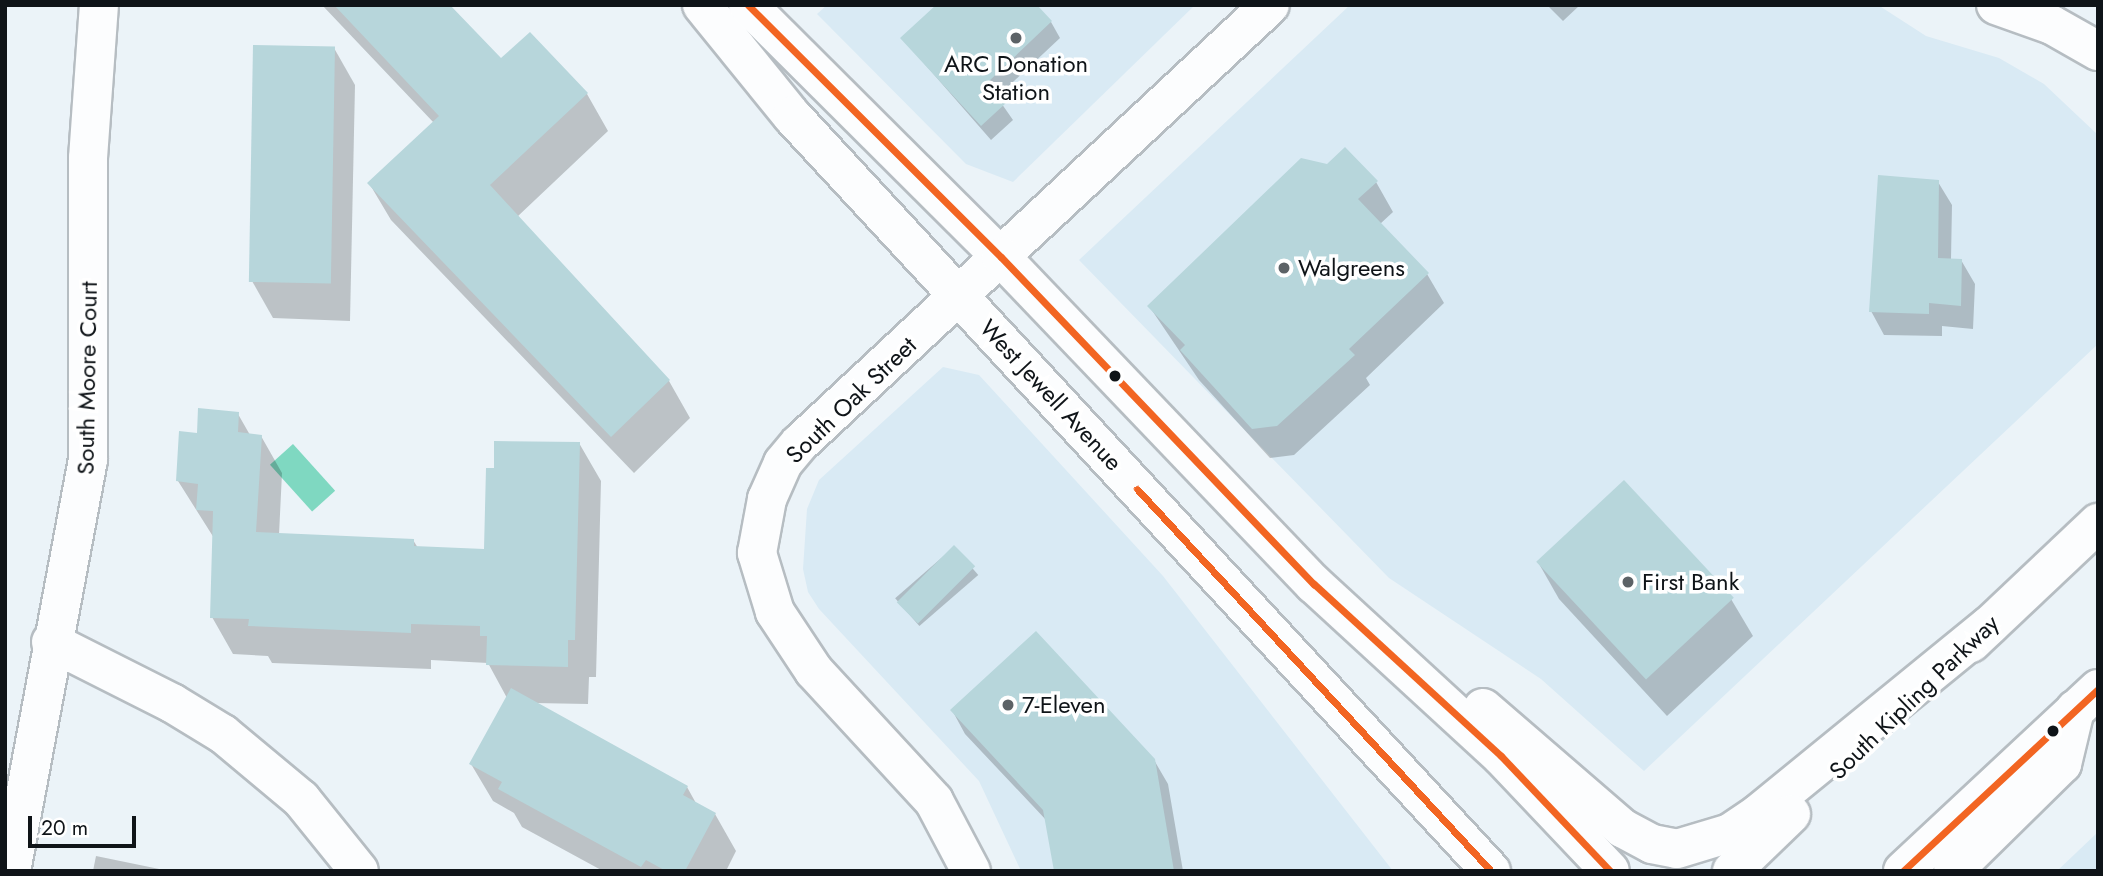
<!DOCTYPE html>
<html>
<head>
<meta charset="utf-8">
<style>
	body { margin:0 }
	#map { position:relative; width:2103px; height:876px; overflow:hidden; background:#ebf3f8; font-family:Jost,sans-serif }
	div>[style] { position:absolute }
	.built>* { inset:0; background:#d9eaf4 }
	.water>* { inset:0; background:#7fd8c1; transform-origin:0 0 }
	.shadow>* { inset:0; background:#0003; transform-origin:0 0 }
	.building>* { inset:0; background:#b7d6db; transform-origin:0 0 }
	.roads { filter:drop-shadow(2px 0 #b6bdc2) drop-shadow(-2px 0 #b6bdc2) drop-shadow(0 2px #b6bdc2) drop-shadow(0 -2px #b6bdc2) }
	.minor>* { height:38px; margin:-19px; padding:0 19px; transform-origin:19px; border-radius:19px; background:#fcfdfe }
	.major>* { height:38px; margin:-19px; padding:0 19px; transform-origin:19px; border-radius:19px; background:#fcfdfe }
	.bus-1>* { height:7px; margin:-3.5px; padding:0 3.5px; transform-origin:3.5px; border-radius:3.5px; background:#f26522 }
	.dots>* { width:19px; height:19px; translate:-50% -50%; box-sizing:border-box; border:4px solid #fff; border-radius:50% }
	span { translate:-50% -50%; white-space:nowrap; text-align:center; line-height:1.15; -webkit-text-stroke:7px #fff; paint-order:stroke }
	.poi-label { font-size:24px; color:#0f1418 }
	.left { translate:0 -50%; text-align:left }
	.street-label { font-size:24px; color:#0f1418 }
	.frame { position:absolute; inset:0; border:7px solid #0f1418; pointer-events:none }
	.scale { position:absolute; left:28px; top:816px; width:108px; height:32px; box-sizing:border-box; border:4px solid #0f1418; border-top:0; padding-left:9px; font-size:21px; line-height:24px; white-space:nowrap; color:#0f1418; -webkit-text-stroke:5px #fff; paint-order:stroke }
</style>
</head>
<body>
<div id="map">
	<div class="built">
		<div style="clip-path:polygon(827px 5px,1195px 5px,1013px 182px,966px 164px,817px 14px)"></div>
		<div style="clip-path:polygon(1350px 5px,1878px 5px,1926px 36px,1999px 58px,2044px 84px,2098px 135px,2098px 344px,1644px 771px,1541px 679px,1389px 578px,1079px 260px)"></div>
		<div style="clip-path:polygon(943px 367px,979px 375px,1163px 576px,1393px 871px,1021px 871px,979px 781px,819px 609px,808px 592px,803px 569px,807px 509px,819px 480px)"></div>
		<div style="clip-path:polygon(2098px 832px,2098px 871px,2057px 871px)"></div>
	</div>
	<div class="water">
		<div style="left:293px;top:444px;width:63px;height:31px;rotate:48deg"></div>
	</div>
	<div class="shadow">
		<div style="clip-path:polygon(322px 5px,448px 5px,501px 61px,530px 34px,587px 94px,608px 131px,517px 217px,669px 381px,690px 418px,634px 473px,391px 220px,369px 183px,434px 123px)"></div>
		<div style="clip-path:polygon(1547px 5px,1580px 5px,1563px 21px)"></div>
		<div style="clip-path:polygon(1051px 22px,1060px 38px,997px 97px,1013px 120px,991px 140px,902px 38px)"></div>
		<div style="clip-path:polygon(334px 48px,355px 85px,350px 321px,273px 318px,252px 281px)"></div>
		<div style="clip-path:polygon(1376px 182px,1393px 212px,1380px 224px,1427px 274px,1444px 303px,1366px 378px,1370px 385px,1294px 455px,1270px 458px,1199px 380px,1149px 306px)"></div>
		<div style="clip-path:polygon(1938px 182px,1952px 205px,1951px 260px,1961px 260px,1975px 284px,1973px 329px,1942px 326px,1942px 336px,1884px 335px,1871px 311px)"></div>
		<div style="clip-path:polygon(238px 414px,250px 435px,261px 436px,282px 473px,279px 535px,413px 540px,418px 548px,485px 551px,495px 470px,579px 443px,601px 481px,596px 677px,589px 677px,588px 704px,534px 703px,687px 787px,697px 805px,715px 814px,736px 851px,726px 871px,603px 871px,522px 827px,514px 813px,493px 801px,471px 764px,507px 698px,488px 663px,431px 660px,431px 669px,272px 663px,268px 656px,233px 654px,212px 617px,214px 538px,178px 481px,199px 435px)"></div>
		<div style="left:954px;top:547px;width:37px;height:78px;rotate:49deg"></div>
		<div style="clip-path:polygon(1538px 562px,1731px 599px,1753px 636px,1667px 716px,1559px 599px)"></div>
		<div style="clip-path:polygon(952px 710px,1154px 760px,1168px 784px,1183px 871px,1056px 871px,1047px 821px,965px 734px)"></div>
		<div style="clip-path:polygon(96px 856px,169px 871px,93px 871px)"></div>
	</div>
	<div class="building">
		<div style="clip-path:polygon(334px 5px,450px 5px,501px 58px,530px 32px,588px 93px,490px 185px,670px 380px,611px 437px,367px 183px,439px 116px)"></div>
		<div style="clip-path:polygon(936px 5px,1037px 5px,1052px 21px,987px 83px,1006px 103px,981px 126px,900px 38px)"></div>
		<div style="left:253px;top:45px;width:82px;height:237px;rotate:1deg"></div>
		<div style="clip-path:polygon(1345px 147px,1378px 181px,1358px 199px,1429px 273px,1349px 349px,1355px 355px,1277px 426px,1252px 429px,1180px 350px,1185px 345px,1147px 306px,1301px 158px,1327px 164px)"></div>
		<div style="clip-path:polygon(1878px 175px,1939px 180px,1938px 258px,1962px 259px,1961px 306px,1929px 303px,1929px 314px,1869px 312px)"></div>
		<div style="clip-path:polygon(198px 408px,239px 412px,238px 432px,262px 435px,256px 532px,414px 539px,414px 546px,484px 549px,486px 468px,494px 468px,494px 441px,580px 442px,575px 640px,568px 640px,568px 667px,486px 665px,487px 636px,480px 636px,480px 626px,411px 624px,411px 633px,248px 626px,249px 619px,210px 618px,213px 511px,196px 510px,198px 484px,176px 481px,179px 431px,197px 433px)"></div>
		<div style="left:1624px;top:480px;width:161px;height:120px;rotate:47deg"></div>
		<div style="left:954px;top:545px;width:30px;height:81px;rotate:45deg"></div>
		<div style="clip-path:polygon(1036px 631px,1155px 759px,1174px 871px,1054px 871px,1043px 810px,950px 710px)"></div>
		<div style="clip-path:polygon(511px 688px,688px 786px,683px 795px,716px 813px,685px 871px,666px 871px,646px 860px,641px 867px,498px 789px,502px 782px,469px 764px)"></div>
	</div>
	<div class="roads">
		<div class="minor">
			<div style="left:1996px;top:5px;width:59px;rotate:19.7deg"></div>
			<div style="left:2052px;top:25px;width:53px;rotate:29.5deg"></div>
			<div style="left:51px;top:642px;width:136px;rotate:26.8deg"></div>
			<div style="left:172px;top:703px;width:60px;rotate:31.3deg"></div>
			<div style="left:223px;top:734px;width:102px;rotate:39.8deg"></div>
			<div style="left:301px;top:799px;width:92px;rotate:51.1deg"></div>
			<div style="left:11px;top:871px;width:418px;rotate:-79.4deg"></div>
			<div style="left:88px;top:460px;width:302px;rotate:-90deg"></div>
			<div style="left:88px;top:158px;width:153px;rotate:-85.9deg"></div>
			<div style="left:971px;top:871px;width:79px;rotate:-117.9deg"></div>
			<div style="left:934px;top:801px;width:177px;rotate:-132.7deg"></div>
			<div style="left:814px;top:671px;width:71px;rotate:-123.5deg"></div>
			<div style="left:775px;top:612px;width:62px;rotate:-107deg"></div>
			<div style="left:757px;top:553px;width:55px;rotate:-79.5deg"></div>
			<div style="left:767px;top:499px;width:39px;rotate:-66deg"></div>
			<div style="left:783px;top:463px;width:26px;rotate:-50deg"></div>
			<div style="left:800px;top:443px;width:642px;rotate:-42.98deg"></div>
		</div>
		<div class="major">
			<div style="left:702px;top:5px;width:143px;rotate:51deg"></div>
			<div style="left:792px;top:116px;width:1029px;rotate:47.21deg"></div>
			<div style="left:748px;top:5px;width:357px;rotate:44.9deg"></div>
			<div style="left:1001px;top:257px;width:453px;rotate:46.3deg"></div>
			<div style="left:1314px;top:584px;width:254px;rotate:42.6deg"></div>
			<div style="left:1501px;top:756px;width:158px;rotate:46.5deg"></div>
			<div style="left:1971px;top:643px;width:175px;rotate:-43.4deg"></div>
			<div style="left:1483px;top:708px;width:184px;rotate:40.8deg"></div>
			<div style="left:1622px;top:828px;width:34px;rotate:28deg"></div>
			<div style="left:1652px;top:844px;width:25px;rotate:11deg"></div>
			<div style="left:1677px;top:849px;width:55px;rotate:-16.8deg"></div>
			<div style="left:1730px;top:833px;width:34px;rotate:-34deg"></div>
			<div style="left:1758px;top:814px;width:299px;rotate:-39.2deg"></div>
			<div style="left:1732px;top:871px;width:82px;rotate:-44deg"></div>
			<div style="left:1903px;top:871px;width:267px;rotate:-43deg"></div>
			<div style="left:1953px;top:871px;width:153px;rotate:-44.5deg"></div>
			<div style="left:2062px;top:764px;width:56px;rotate:-76.5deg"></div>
		</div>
	</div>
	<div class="bus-1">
		<div style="left:748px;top:5px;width:357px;rotate:44.9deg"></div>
		<div style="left:1001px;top:257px;width:453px;rotate:46.3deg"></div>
		<div style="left:1314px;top:584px;width:254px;rotate:42.6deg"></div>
		<div style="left:1501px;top:756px;width:158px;rotate:46.5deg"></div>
		<div style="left:1137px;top:489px;width:521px;rotate:47.18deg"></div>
		<div style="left:1903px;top:871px;width:267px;rotate:-43deg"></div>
	</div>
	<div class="dots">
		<div style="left:1016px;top:38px;background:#5c6266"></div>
		<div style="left:1284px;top:268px;background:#5c6266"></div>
		<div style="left:1115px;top:376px;background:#0f1418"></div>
		<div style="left:1628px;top:582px;background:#5c6266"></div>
		<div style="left:1008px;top:705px;background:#5c6266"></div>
		<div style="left:2053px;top:731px;background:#0f1418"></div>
	</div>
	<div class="poi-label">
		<span style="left:1016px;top:78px">ARC Donation<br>Station</span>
		<span class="left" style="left:1298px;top:268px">Walgreens</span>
		<span class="left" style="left:1642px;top:582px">First Bank</span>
		<span class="left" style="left:1022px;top:705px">7-Eleven</span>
	</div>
	<div class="street-label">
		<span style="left:87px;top:378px;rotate:-89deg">South Moore Court</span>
		<span style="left:1051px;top:395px;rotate:47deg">West Jewell Avenue</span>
		<span style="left:851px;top:400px;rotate:-44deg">South Oak Street</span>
		<span style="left:1914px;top:697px;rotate:-44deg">South Kipling Parkway</span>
	</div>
	<div class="frame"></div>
	<div class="scale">20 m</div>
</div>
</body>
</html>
